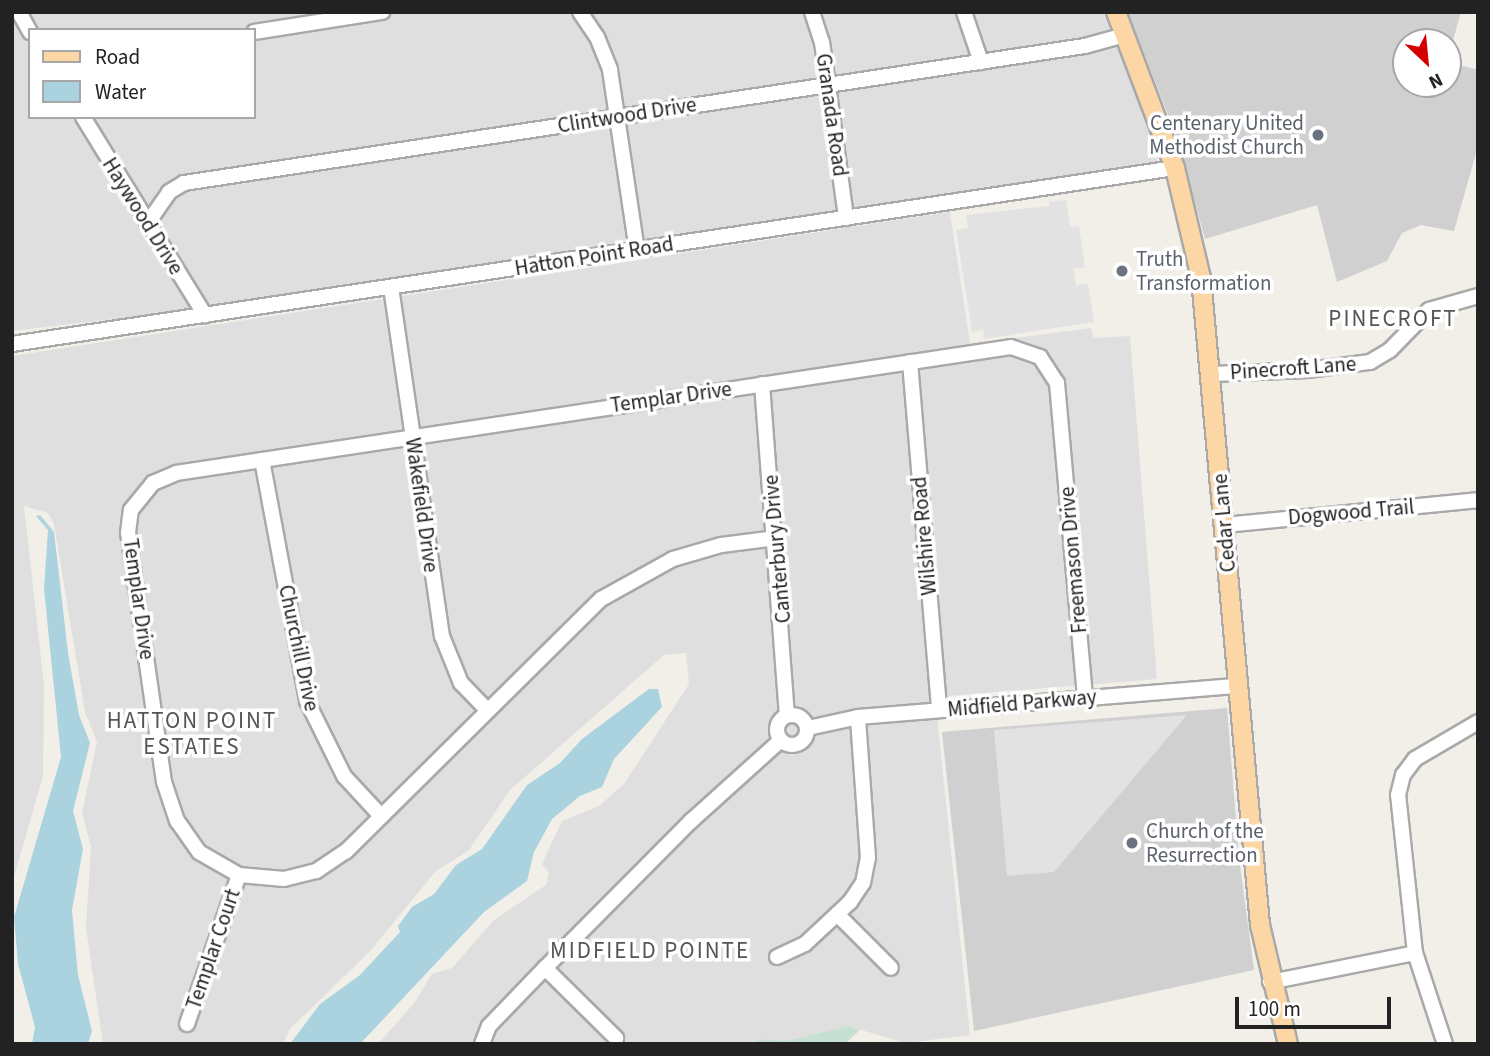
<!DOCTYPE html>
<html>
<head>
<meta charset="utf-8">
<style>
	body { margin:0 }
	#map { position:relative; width:1490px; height:1056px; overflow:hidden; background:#f2efe9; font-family:"Source Sans 3",sans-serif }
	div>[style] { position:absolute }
	.residential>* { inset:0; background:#e0dfdf }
	.religious>* { inset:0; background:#d0d0d0 }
	.wetland>* { inset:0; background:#c6e0d4 }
	.parking>* { inset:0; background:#e2e2e2 }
	.water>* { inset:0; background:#aad3df }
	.roads { filter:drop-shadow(2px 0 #a9a9a9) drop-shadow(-2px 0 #a9a9a9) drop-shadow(0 2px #a9a9a9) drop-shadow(0 -2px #a9a9a9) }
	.minor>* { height:14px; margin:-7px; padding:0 7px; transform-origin:7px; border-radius:7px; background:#fff }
	.minor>.ring { margin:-7px; padding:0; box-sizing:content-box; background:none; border:14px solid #fff; border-radius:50% }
	.major>* { height:18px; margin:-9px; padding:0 9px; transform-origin:9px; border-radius:9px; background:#fcd6a4 }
	.dots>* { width:19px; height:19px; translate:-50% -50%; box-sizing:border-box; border:4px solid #fff; border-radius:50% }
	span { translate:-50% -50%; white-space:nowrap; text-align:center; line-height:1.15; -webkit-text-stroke:7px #fff; paint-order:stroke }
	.street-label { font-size:21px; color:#222 }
	.worship-label { font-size:21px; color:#5b616d }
	.right { translate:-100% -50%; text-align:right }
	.left { translate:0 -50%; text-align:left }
	.neighbourhood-label { font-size:23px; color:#555; letter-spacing:2px }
	.frame { position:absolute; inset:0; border:14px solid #222; pointer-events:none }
	.legend { position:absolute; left:28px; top:28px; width:228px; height:91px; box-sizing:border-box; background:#fff; border:2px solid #a7a7a7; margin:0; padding:9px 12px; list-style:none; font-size:21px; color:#222 }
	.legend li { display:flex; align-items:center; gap:14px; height:35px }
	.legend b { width:35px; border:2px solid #a7a7a7 }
	.north { position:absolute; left:1392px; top:28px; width:70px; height:70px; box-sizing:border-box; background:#fff; border:2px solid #a7a7a7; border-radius:50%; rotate:154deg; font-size:19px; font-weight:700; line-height:28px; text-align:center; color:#222 }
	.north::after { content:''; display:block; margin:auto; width:24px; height:32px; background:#d40000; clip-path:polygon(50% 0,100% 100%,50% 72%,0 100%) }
	.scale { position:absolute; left:1235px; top:997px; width:156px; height:32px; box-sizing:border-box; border:4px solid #222; border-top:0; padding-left:9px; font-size:21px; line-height:24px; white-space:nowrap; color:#222; -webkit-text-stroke:5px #fff; paint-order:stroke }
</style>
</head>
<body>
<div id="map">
	<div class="residential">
		<div style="clip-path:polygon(evenodd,12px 12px,1103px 12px,1159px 152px,1157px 160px,1147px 165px,182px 311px,12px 331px,12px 12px,30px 30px,254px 30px,254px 117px,30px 117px,30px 30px)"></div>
		<div style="clip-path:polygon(950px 212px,970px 344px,1091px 328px,1093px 338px,1130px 336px,1157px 679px,935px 697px,970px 1035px,905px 1043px,848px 1026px,787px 1041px,762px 1039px,747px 1044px,378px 1044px,415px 1002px,432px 974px,452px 968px,494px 920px,546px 885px,549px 873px,542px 864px,562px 821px,599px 806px,624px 784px,689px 684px,686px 653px,664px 655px,510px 790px,469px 850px,435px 872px,371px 950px,290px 1029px,283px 1044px,103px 1044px,86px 928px,91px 847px,82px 813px,97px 742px,85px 712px,54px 524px,48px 513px,24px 506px,44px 685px,43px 776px,12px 884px,12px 356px)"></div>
	</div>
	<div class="religious">
		<div style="clip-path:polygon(1128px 12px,1461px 12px,1448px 58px,1448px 42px,1406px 42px,1406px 84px,1448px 84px,1448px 62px,1478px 70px,1478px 146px,1454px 231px,1421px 225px,1402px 233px,1387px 261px,1337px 282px,1317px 205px,1205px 239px,1178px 140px)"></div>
		<div style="clip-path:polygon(1227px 708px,1239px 858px,1254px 970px,974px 1031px,942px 732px)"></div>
	</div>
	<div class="wetland">
		<div style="clip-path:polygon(848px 1026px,860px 1030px,845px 1044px,747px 1044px,762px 1039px,787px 1041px)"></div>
	</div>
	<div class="parking">
		<div style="clip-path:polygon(1066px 200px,1070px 227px,1079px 226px,1085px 267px,1073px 269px,1076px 285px,1088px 284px,1094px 322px,984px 339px,983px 330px,972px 332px,956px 230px,968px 228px,966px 215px,1049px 206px,1049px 202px)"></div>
		<div style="clip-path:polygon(1187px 715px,1054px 872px,1007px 876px,994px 730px)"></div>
	</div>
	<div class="water">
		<div style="clip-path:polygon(40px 515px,54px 532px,68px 653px,79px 715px,90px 743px,73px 811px,83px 849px,72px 910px,78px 975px,92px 1031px,88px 1044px,32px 1044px,35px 1027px,18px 964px,14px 917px,61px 757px,44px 589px,48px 530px,36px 516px)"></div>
		<div style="clip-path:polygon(649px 689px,658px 689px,662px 707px,614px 759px,602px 787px,580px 796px,552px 819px,534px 852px,527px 881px,484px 912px,360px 1044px,290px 1044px,320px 1004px,360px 975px,400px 932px,398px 926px,412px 907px,434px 894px,456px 865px,482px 849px,527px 785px,560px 763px,582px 739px)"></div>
	</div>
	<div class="roads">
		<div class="minor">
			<div style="left:19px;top:12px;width:23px;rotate:61deg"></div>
			<div style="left:580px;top:12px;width:30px;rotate:56deg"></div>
			<div style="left:597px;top:37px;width:35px;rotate:68deg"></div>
			<div style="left:610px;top:70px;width:182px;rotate:81.5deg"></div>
			<div style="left:812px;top:12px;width:32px;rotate:72deg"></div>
			<div style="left:822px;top:42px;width:178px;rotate:82.2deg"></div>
			<div style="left:964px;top:12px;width:53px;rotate:71.2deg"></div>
			<div style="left:254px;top:32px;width:130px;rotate:-8.9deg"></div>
			<div style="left:83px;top:117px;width:233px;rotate:58.4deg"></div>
			<div style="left:147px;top:224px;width:39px;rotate:-55deg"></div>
			<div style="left:169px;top:192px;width:17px;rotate:-31deg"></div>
			<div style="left:184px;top:183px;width:911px;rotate:-8.65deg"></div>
			<div style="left:1085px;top:46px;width:41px;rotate:-15.4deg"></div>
			<div style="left:391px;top:287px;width:353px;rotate:81.7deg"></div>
			<div style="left:442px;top:636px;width:51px;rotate:68deg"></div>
			<div style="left:461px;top:683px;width:37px;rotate:46deg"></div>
			<div style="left:12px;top:344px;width:1176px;rotate:-8.61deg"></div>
			<div style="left:910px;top:362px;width:349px;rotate:85.2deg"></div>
			<div style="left:1212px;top:374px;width:96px;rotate:-2.4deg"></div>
			<div style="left:1308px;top:370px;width:63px;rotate:-7.4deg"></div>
			<div style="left:1370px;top:362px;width:23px;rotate:-31deg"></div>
			<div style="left:1390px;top:350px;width:56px;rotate:-45.7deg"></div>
			<div style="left:1429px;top:310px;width:51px;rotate:-15.9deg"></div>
			<div style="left:762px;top:384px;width:332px;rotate:85.7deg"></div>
			<div style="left:262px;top:460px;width:245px;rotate:79.4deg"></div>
			<div style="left:307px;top:701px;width:84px;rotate:63.7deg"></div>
			<div style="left:344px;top:776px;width:54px;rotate:47.2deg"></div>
			<div style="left:1224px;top:525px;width:255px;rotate:-5.6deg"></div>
			<div style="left:776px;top:538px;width:55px;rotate:172.7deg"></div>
			<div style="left:721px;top:545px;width:50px;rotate:163.7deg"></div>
			<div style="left:673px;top:559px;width:82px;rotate:150.9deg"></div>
			<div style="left:601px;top:599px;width:359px;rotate:135.3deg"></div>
			<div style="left:346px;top:851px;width:36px;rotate:146deg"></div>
			<div style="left:316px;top:871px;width:33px;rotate:166deg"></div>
			<div style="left:284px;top:879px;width:45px;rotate:-174.9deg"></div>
			<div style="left:239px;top:875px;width:46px;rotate:-150.1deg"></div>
			<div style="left:199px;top:852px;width:38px;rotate:-125deg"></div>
			<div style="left:177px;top:821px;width:41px;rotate:-108.4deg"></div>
			<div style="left:164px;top:782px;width:252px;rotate:-98.2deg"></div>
			<div style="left:128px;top:533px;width:23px;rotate:-83deg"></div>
			<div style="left:131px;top:510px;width:35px;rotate:-51deg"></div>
			<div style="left:153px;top:483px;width:25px;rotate:-23deg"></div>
			<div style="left:176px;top:473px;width:844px;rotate:-8.58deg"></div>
			<div style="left:1011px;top:347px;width:31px;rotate:19deg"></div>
			<div style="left:1040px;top:357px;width:31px;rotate:57deg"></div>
			<div style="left:1057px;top:383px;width:316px;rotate:84.9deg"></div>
			<div class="ring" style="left:777px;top:715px;width:16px;height:16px"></div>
			<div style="left:808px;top:728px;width:51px;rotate:-12.4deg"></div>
			<div style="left:858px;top:717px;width:381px;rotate:-4.7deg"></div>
			<div style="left:837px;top:914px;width:76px;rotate:45deg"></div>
			<div style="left:777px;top:957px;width:31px;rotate:-25deg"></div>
			<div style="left:805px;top:944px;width:62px;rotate:-43deg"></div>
			<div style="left:850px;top:902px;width:23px;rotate:-56deg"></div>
			<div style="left:863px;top:883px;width:25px;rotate:-79deg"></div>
			<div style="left:868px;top:858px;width:141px;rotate:-94.1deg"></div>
			<div style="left:545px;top:968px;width:100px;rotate:44.6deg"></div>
			<div style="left:1270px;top:982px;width:148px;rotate:-11.3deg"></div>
			<div style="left:187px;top:1024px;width:158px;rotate:-70.8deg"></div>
			<div style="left:482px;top:1044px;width:19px;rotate:-69deg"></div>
			<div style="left:489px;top:1026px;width:81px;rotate:-46deg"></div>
			<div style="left:545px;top:968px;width:207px;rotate:-45.2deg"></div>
			<div style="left:691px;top:821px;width:121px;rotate:-42deg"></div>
			<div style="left:1445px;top:1044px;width:96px;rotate:-108.2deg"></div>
			<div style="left:1415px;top:953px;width:159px;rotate:-96.1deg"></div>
			<div style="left:1398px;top:795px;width:21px;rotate:-76deg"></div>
			<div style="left:1403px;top:775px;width:20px;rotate:-53deg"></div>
			<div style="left:1415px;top:759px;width:73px;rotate:-30.4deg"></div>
		</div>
		<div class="major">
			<div style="left:1116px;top:12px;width:167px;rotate:69.3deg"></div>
			<div style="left:1175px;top:168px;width:113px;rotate:76.7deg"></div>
			<div style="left:1201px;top:278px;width:650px;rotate:84.79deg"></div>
			<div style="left:1260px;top:925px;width:122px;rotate:76.8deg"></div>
		</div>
	</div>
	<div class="dots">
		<div style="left:1318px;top:135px;background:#6b7280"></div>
		<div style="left:1122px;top:271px;background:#6b7280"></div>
		<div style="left:1132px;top:843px;background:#6b7280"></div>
	</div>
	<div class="street-label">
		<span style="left:627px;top:115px;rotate:-9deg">Clintwood Drive</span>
		<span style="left:832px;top:115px;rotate:82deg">Granada Road</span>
		<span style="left:143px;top:216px;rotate:58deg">Haywood Drive</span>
		<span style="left:594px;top:256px;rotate:-9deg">Hatton Point Road</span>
		<span style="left:1293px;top:368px;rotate:-4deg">Pinecroft Lane</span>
		<span style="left:671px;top:397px;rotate:-8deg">Templar Drive</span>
		<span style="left:422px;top:505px;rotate:82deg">Wakefield Drive</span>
		<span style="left:1351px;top:512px;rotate:-5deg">Dogwood Trail</span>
		<span style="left:1224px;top:523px;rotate:-95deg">Cedar Lane</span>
		<span style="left:924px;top:536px;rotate:-95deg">Wilshire Road</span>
		<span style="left:777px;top:549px;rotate:-95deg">Canterbury Drive</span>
		<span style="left:1073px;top:560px;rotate:-95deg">Freemason Drive</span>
		<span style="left:139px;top:599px;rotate:82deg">Templar Drive</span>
		<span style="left:299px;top:648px;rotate:78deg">Churchill Drive</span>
		<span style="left:1022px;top:703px;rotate:-5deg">Midfield Parkway</span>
		<span style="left:213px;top:949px;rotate:-71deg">Templar Court</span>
	</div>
	<div class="worship-label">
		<span class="right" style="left:1304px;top:135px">Centenary United<br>Methodist Church</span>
		<span class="left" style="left:1136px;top:271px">Truth<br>Transformation</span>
		<span class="left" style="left:1146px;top:843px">Church of the<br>Resurrection</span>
	</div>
	<div class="neighbourhood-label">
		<span style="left:1393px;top:319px">PINECROFT</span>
		<span style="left:192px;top:734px">HATTON POINT<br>ESTATES</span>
		<span style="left:650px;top:951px">MIDFIELD POINTE</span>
	</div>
	<div class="frame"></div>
	<ul class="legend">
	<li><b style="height:9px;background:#fcd6a4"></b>Road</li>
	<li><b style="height:19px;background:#aad3df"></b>Water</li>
	</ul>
	<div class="north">N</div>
	<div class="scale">100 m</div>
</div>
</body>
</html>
